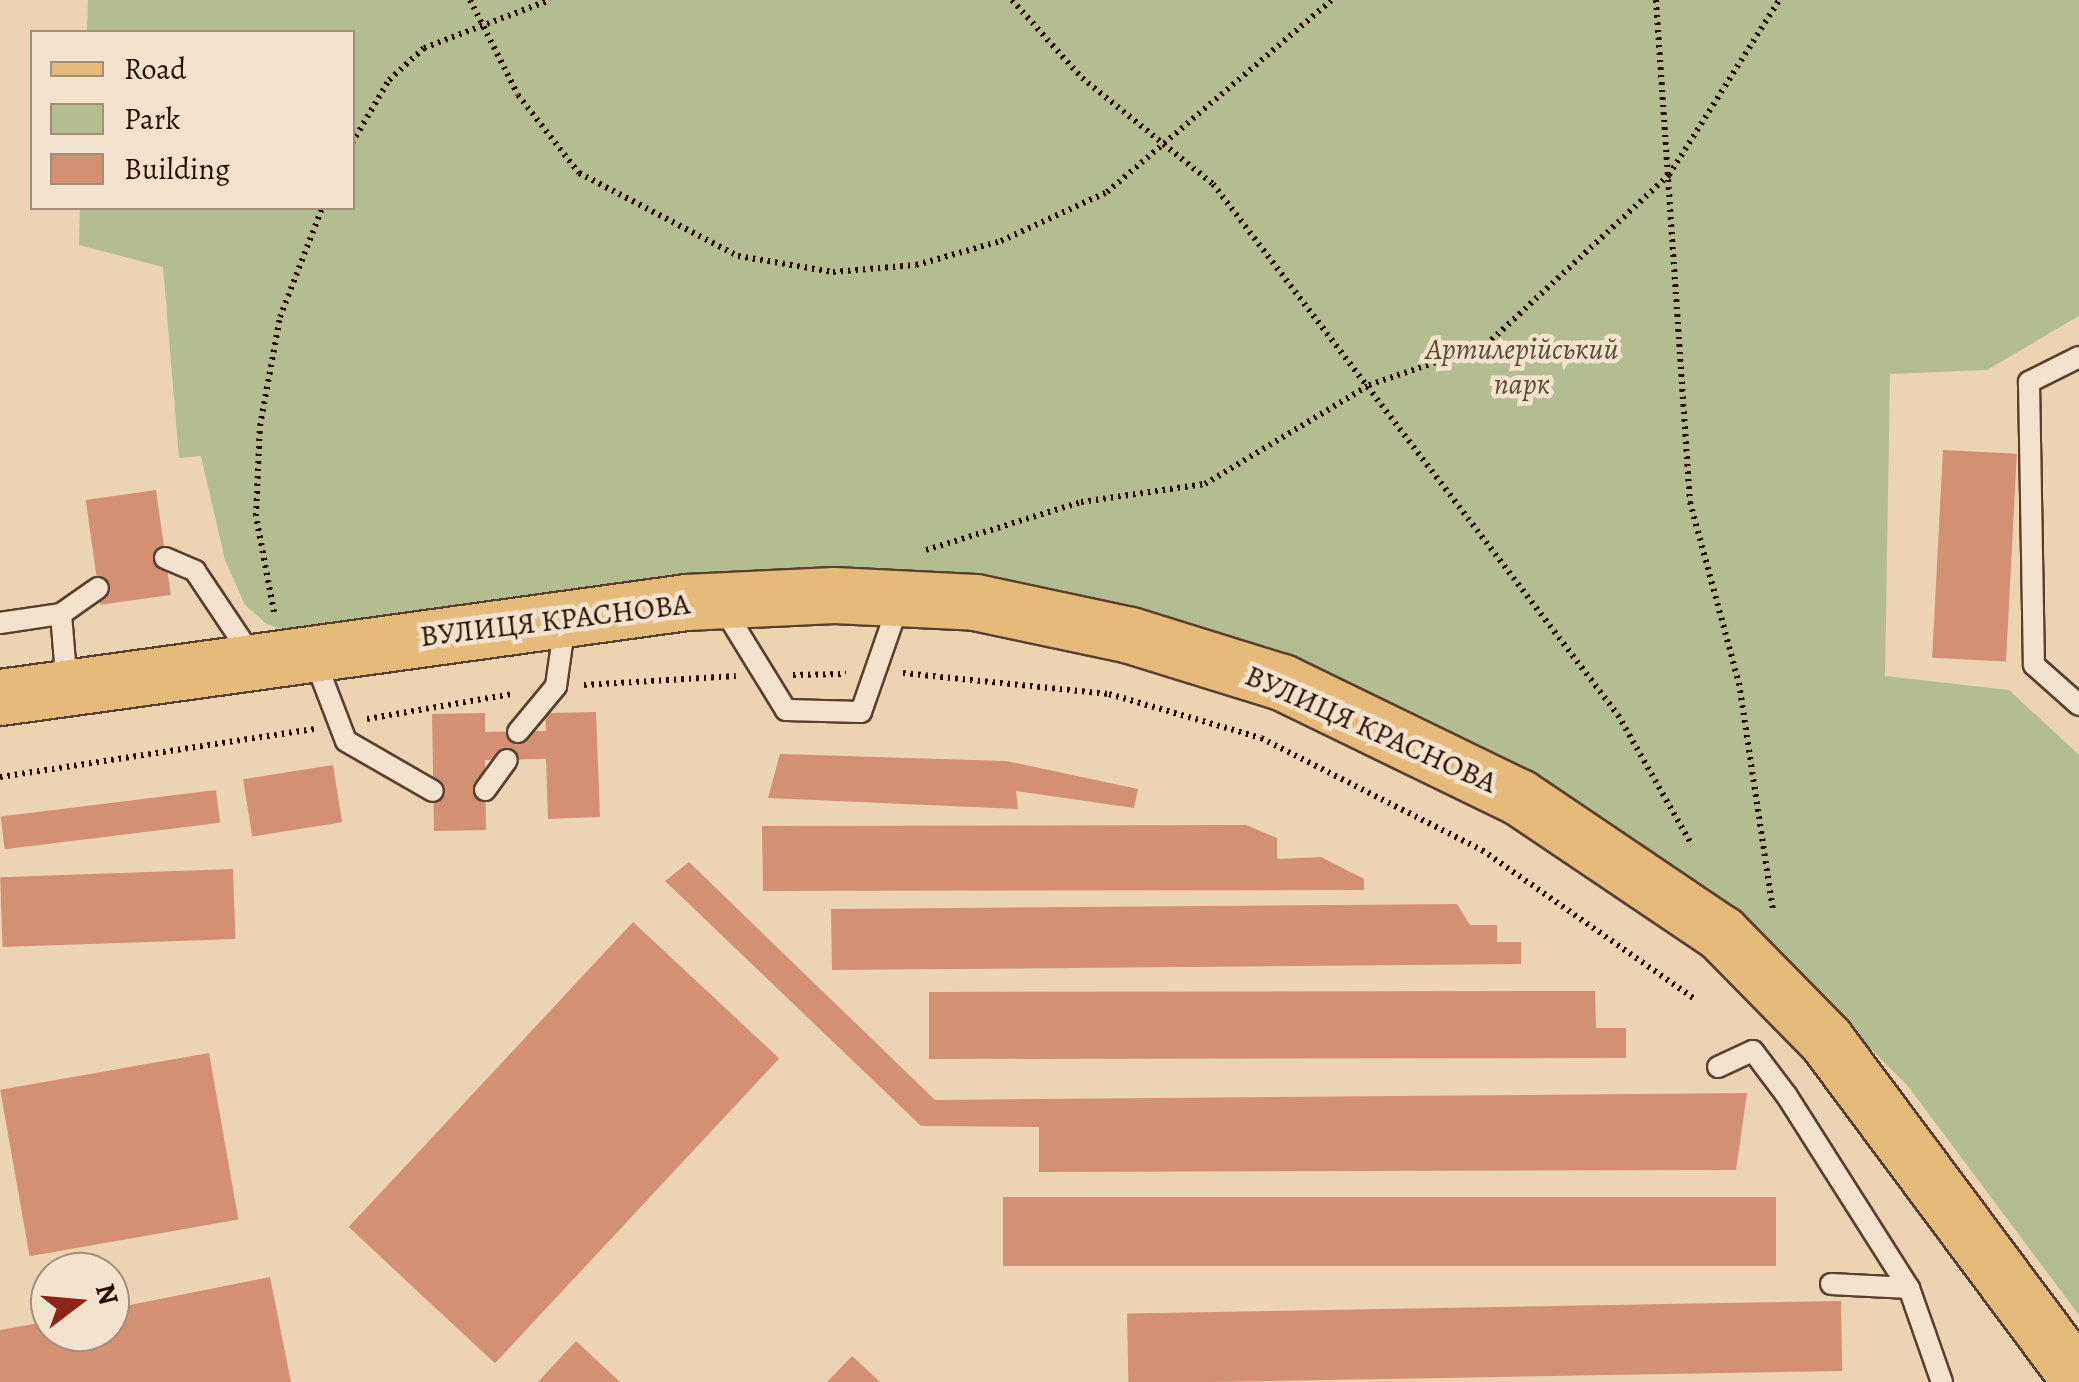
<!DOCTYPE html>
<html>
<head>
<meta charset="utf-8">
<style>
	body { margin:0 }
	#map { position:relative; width:2079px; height:1382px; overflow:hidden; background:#ecd4b3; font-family:Alegreya,serif }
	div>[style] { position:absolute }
	.green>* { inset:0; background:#b4bd8f }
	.building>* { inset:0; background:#d49072; transform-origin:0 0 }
	.path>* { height:6px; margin-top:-3px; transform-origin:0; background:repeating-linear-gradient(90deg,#2a0f01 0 2.5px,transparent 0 7.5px) }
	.roads { filter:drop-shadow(2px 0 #5a402e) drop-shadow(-2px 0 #5a402e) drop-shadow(0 2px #5a402e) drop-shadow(0 -2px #5a402e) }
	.lane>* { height:20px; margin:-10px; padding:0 10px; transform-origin:10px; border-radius:10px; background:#f3e3ce }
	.primary>* { height:55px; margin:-27.5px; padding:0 27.5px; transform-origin:27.5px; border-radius:27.5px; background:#e6ba7a }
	span { translate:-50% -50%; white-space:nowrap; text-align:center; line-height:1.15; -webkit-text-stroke:9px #f3e3ce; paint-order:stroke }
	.park-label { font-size:30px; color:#5a4c33; font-style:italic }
	.street-label { font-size:30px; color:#2a0f01 }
	.legend { position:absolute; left:30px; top:30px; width:325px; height:180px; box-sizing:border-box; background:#f3e3ce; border:2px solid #a38e7c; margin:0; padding:12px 18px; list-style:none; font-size:30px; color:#2a0f01 }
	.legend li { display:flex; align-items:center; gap:20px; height:50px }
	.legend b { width:50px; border:2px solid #a38e7c }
	.north { position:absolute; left:30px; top:1252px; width:100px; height:100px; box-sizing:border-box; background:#f3e3ce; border:2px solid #a38e7c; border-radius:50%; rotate:74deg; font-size:28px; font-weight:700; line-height:40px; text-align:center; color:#2a0f01 }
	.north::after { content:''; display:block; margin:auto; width:35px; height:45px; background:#8f2418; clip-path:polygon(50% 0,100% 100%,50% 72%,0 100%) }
</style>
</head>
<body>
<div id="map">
	<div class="green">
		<div style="clip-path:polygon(88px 0,2079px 0,2079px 316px,1987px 370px,1890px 374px,1885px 676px,2009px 690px,2079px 755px,2079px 1315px,1907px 1085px,1711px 890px,1458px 736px,1308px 672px,1094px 608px,311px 641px,267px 624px,245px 605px,225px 560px,201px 456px,179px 458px,163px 267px,79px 245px,80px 208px,352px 208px,352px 32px,87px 32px)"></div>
	</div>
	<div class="building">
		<div style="left:1943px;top:450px;width:74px;height:208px;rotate:3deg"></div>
		<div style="left:156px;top:490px;width:106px;height:71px;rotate:82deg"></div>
		<div style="clip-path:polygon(596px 712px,600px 817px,548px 819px,546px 759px,485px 760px,486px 830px,434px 831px,432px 714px,485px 713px,485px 732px,546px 731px,545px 713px)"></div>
		<div style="clip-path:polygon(780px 754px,1006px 761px,1138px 789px,1134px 808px,1016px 791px,1018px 809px,768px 798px)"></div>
		<div style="left:333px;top:765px;width:58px;height:91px;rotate:81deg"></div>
		<div style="left:216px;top:790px;width:33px;height:217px;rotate:83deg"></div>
		<div style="clip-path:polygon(1246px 825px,1277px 838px,1277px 859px,1321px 857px,1364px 879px,1364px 890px,763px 891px,762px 826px)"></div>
		<div style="clip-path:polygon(689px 862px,935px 1100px,1747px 1093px,1736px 1170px,1039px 1172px,1039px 1127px,921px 1126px,665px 881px)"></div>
		<div style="left:233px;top:869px;width:70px;height:233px;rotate:88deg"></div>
		<div style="clip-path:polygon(1457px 904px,1470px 925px,1497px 925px,1497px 942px,1521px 942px,1521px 964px,832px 970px,831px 909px)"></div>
		<div style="left:633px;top:922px;width:200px;height:417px;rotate:43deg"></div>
		<div style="clip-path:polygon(1595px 991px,1596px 1028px,1626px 1028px,1626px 1058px,929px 1059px,929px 992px)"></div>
		<div style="left:209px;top:1053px;width:169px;height:212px;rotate:80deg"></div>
		<div style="left:1776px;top:1197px;width:69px;height:773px;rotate:90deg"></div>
		<div style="clip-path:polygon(270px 1277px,291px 1382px,0 1382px,0 1330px,50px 1321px,50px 1332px,110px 1332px,110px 1309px)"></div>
		<div style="left:1841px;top:1301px;width:70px;height:714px;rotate:89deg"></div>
		<div style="clip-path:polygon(576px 1341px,620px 1382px,538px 1382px)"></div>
		<div style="clip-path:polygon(852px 1356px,880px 1382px,827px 1382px)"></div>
	</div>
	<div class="path">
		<div style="left:470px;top:0;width:106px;rotate:63.2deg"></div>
		<div style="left:518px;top:95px;width:99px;rotate:52deg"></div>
		<div style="left:579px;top:173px;width:179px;rotate:27.6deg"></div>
		<div style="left:738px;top:256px;width:96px;rotate:9.6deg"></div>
		<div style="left:833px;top:272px;width:83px;rotate:-4.8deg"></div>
		<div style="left:916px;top:265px;width:88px;rotate:-15.8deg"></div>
		<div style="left:1001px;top:241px;width:117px;rotate:-24.8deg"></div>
		<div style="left:1107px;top:192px;width:296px;rotate:-40.5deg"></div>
		<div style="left:1012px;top:0;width:105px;rotate:48.1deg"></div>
		<div style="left:1082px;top:78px;width:169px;rotate:39deg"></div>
		<div style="left:1213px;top:184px;width:668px;rotate:52.67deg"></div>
		<div style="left:1618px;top:715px;width:150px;rotate:60.4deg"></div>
		<div style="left:1656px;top:0;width:503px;rotate:86.13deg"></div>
		<div style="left:1690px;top:502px;width:188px;rotate:74.9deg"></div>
		<div style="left:1739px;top:683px;width:231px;rotate:81.5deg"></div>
		<div style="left:352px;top:143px;width:73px;rotate:-59.6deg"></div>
		<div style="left:389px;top:80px;width:47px;rotate:-42.4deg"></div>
		<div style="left:424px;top:48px;width:135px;rotate:-20.9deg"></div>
		<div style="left:926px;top:550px;width:162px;rotate:-17.2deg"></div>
		<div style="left:1081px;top:502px;width:125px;rotate:-8.3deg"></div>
		<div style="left:1205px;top:484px;width:192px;rotate:-31.1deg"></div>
		<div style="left:1369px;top:385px;width:124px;rotate:-18.9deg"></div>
		<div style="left:1486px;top:345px;width:250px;rotate:-42.9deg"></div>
		<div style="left:1669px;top:175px;width:207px;rotate:-57.8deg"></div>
		<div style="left:274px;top:612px;width:98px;rotate:-100.6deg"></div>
		<div style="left:256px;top:516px;width:90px;rotate:-87.5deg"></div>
		<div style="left:260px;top:426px;width:111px;rotate:-79.6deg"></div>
		<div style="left:280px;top:317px;width:117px;rotate:-68.9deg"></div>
		<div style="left:903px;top:673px;width:207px;rotate:5.8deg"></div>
		<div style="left:1109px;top:694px;width:158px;rotate:16.1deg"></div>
		<div style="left:1261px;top:738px;width:248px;rotate:26.9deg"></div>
		<div style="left:1482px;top:850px;width:258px;rotate:35deg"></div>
		<div style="left:793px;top:675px;width:53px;rotate:-1.1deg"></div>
		<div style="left:584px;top:685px;width:152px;rotate:-3.4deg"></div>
		<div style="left:367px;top:719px;width:147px;rotate:-9.8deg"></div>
		<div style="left:0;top:777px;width:319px;rotate:-8.7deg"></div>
	</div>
	<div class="roads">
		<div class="lane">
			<div style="left:2079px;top:357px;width:56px;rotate:153.4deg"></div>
			<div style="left:2029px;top:382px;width:283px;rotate:89deg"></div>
			<div style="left:2034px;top:665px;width:60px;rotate:41.6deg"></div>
			<div style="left:165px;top:558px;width:33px;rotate:23deg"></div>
			<div style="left:195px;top:571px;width:106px;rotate:56.2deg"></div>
			<div style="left:722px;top:606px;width:122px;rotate:58.4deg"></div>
			<div style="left:786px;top:710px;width:75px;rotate:1.5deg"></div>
			<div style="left:861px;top:712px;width:119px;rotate:-70.8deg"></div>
			<div style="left:61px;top:614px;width:73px;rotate:85.3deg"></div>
			<div style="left:0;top:623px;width:62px;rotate:-8.4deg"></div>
			<div style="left:61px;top:614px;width:45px;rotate:-35.1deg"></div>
			<div style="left:313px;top:655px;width:92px;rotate:69deg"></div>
			<div style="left:346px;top:741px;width:100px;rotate:29.9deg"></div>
			<div style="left:518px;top:732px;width:60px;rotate:-50.4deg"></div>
			<div style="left:556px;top:686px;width:64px;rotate:-81.9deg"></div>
			<div style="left:485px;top:790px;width:37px;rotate:-54deg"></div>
			<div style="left:1718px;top:1067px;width:38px;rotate:-25deg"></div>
			<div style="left:1753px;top:1051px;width:56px;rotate:52.9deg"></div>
			<div style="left:1787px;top:1096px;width:227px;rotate:57.6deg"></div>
			<div style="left:1909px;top:1288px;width:100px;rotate:70.7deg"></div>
			<div style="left:1831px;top:1284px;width:78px;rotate:2.9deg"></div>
		</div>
		<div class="primary">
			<div style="left:0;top:697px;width:693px;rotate:-7.88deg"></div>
			<div style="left:686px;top:602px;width:148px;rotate:-2.7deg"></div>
			<div style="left:834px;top:595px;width:141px;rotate:2.8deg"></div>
			<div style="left:975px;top:602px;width:158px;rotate:12deg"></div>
			<div style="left:1130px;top:635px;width:159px;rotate:17.2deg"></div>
			<div style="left:1282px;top:682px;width:263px;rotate:25.9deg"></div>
			<div style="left:1519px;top:797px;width:244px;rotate:34deg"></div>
			<div style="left:1721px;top:933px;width:150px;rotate:45.5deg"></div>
			<div style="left:1826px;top:1040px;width:424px;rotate:53.3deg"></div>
		</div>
	</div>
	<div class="park-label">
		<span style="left:1522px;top:366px">Артилерійський<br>парк</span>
	</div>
	<div class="street-label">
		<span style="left:555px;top:620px;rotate:-7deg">ВУЛИЦЯ КРАСНОВА</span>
		<span style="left:1371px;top:729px;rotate:24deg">ВУЛИЦЯ КРАСНОВА</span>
	</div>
	<ul class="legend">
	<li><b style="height:12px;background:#e6ba7a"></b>Road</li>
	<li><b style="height:28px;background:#b4bd8f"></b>Park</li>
	<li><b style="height:28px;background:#d49072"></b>Building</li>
	</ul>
	<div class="north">N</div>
</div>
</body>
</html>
